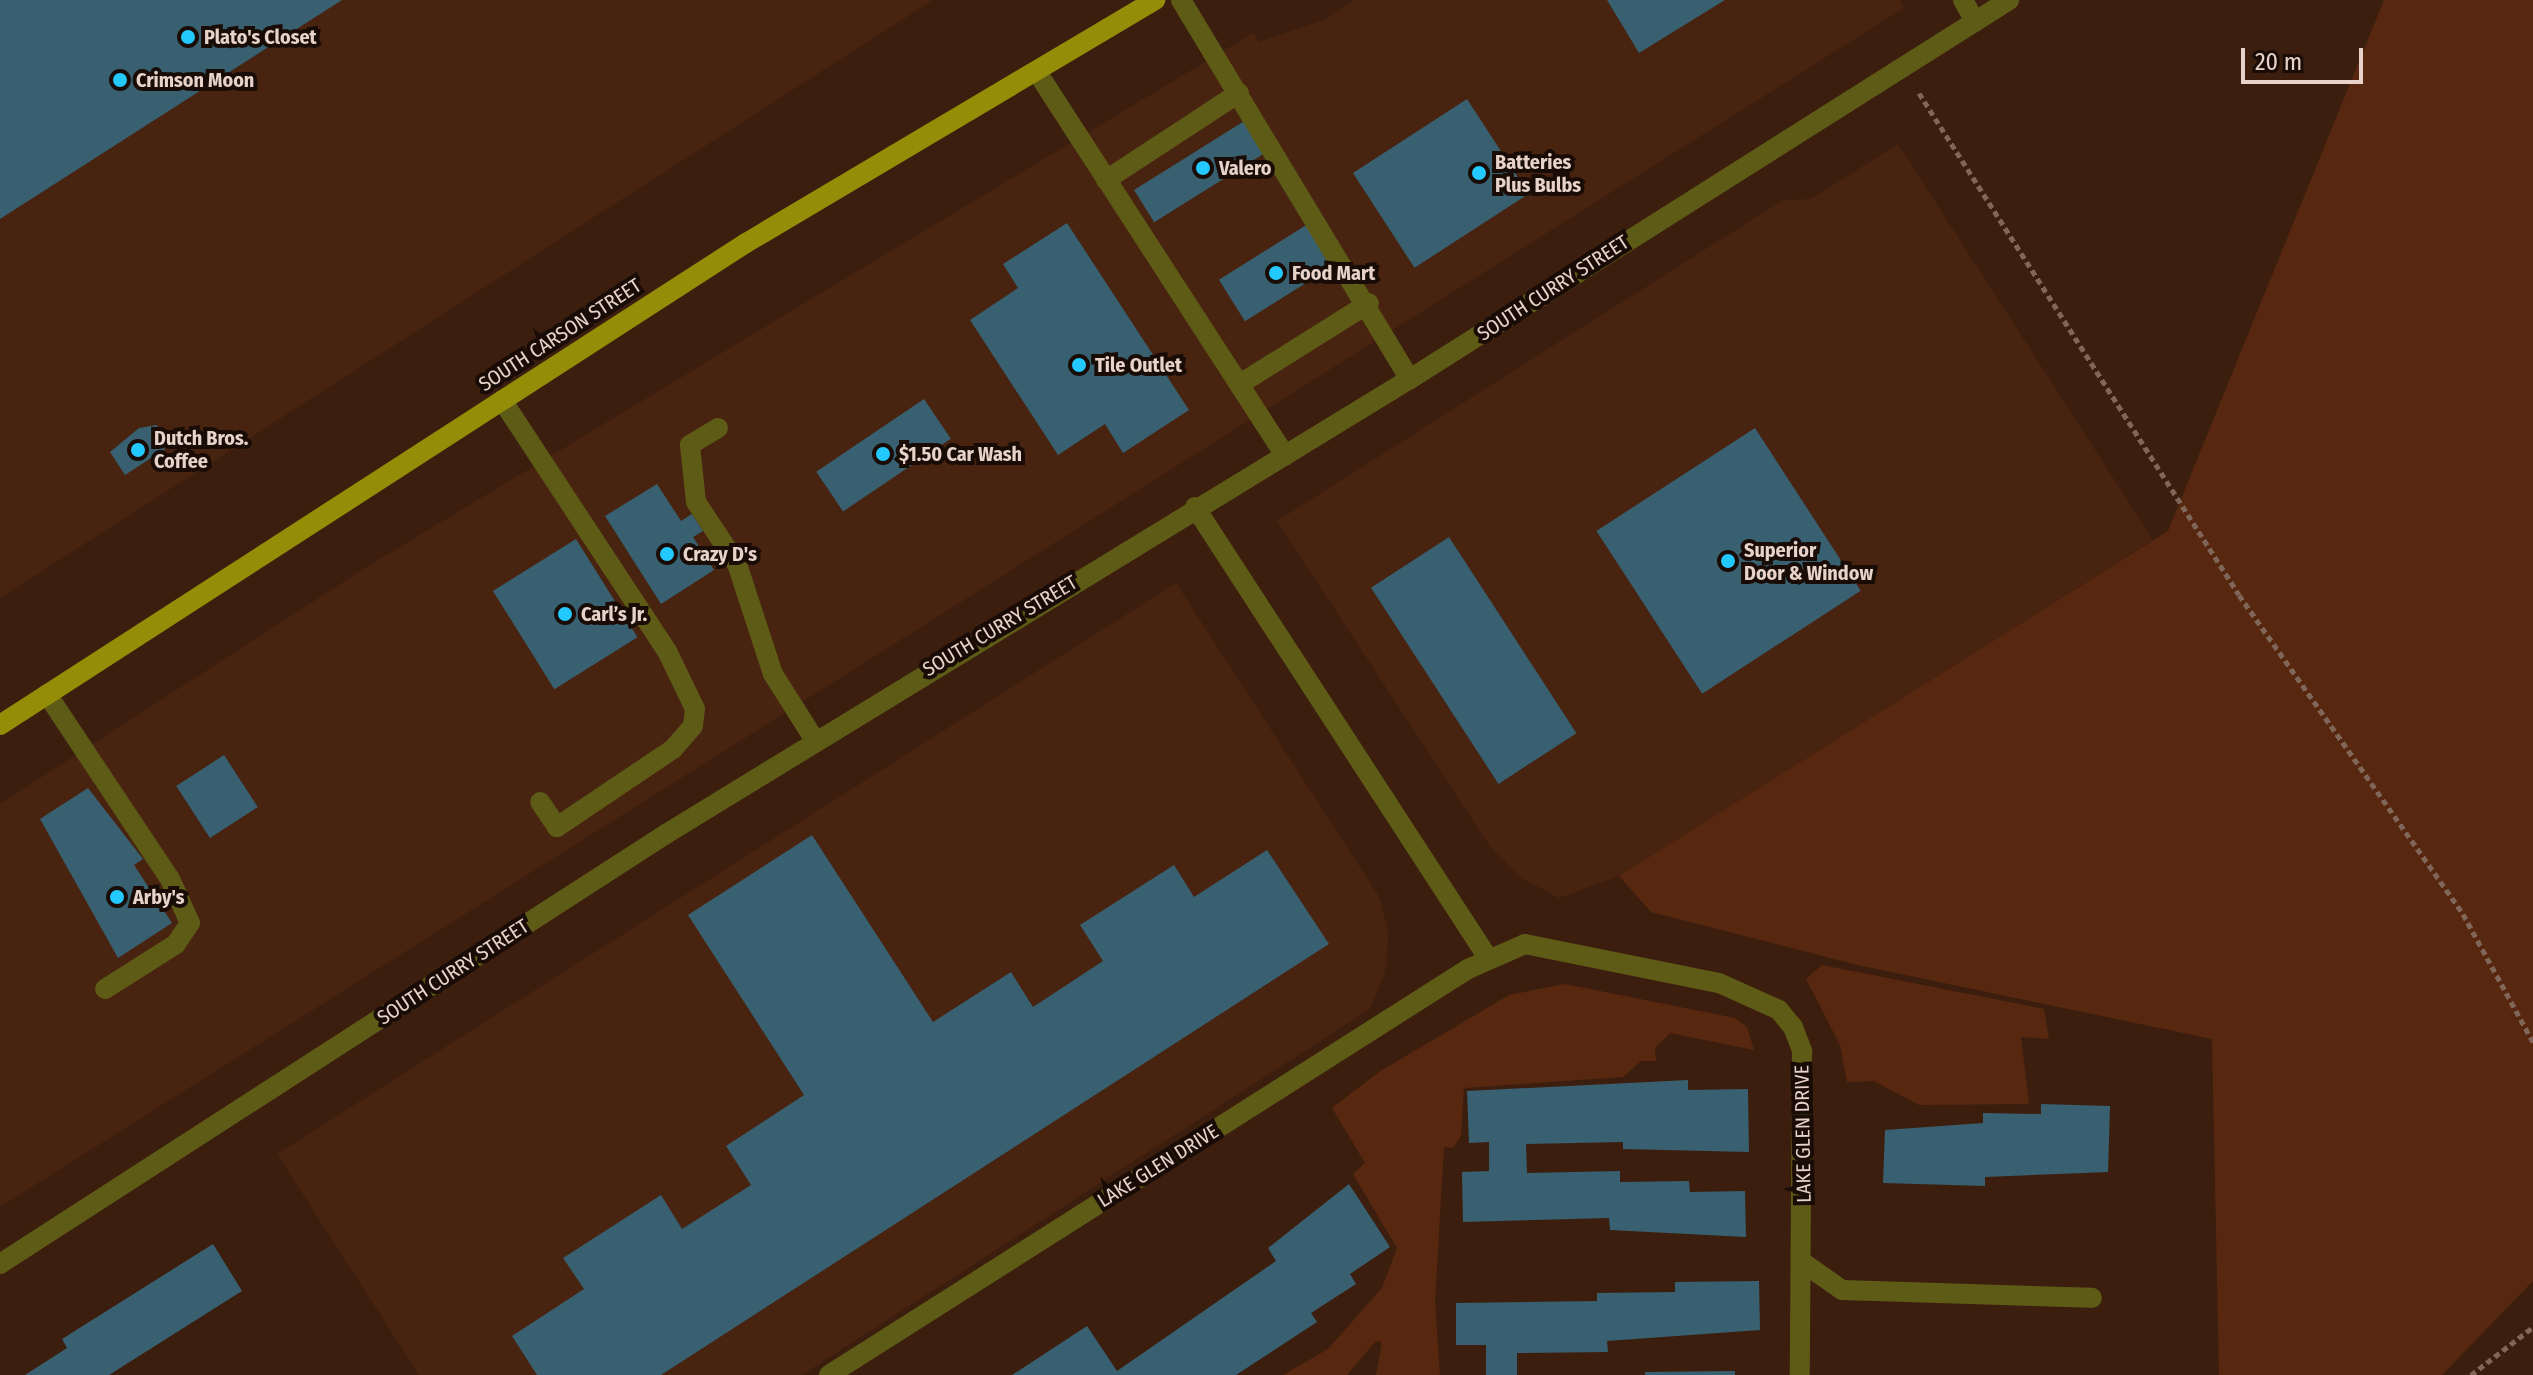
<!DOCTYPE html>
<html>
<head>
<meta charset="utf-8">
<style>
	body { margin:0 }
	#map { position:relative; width:2533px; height:1375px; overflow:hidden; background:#3c1e0f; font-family:"Fira Sans Condensed",sans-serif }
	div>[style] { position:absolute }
	.built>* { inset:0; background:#472310 }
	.green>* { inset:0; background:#57280f }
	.building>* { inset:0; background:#386070; transform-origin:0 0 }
	.path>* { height:5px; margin-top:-2.5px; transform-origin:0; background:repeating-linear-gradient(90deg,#806659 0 6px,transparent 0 10px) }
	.minor>* { height:20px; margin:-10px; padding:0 10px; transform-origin:10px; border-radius:10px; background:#5e5b16 }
	.major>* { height:20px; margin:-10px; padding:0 10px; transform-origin:10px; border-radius:10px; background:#938d07 }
	.dots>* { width:22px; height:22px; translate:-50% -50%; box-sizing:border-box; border:4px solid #190c06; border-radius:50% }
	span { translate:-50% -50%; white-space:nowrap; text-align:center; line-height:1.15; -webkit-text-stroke:8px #190c06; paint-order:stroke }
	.poi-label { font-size:20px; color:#e7d3c9; font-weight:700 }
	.left { translate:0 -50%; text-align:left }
	.street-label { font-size:20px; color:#e7d3c9 }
	.scale { position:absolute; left:2241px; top:48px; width:122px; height:36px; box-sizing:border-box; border:4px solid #e7d3c9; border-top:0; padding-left:10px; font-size:24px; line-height:28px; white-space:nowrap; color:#e7d3c9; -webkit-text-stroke:6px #190c06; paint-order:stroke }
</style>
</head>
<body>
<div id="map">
	<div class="built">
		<div style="clip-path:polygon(0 0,933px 0,0 598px)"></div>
		<div style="clip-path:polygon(1355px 0,1899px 0,1904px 8px,0 1207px,0 804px,368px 566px,1253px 33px,1259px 42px,1324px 20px)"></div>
		<div style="clip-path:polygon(1898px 144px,2153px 540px,1619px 876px,1559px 898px,1521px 878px,1489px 845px,1277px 521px,1783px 200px,1811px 199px)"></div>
		<div style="clip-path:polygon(1176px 583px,1380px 898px,1389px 935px,1385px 973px,1370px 1009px,802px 1375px,419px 1375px,277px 1154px)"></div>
	</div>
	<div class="green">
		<div style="clip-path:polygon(2384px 0,2533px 0,2533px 1281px,2442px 1375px,2219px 1375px,2212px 1039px,1862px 966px,1651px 912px,1619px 876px,2168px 531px)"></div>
		<div style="clip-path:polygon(1822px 965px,2044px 1009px,2049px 1039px,2021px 1037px,2029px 1104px,1919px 1105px,1874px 1081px,1847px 1082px,1840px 1045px,1806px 979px)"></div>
		<div style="clip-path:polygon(1565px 984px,1735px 1018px,1747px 1027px,1754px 1050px,1670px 1033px,1655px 1048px,1656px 1061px,1641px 1061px,1623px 1077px,1464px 1088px,1461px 1136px,1453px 1148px,1444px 1147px,1435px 1302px,1440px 1375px,1376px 1375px,1382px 1342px,1376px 1341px,1347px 1375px,1283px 1375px,1328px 1349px,1382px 1288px,1397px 1248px,1353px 1174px,1365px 1163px,1332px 1108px,1379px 1072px,1509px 995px)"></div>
	</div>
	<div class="building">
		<div style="clip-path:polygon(0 0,342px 0,0 219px)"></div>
		<div style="clip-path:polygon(1607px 0,1725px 0,1639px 53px)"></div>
		<div style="left:1467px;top:99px;width:113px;height:136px;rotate:57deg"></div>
		<div style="left:1246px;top:120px;width:38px;height:132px;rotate:58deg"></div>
		<div style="clip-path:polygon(1067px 223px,1189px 410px,1123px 453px,1105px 424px,1058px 455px,970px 320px,1018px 288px,1003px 264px)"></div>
		<div style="left:1308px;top:224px;width:49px;height:105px;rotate:58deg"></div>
		<div style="left:924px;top:399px;width:48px;height:130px;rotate:56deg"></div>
		<div style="clip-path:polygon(157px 425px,165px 449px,125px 475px,110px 452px,139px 428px)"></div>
		<div style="left:1755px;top:428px;width:194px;height:189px;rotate:57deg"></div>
		<div style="clip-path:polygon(657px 484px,681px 521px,692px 514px,703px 531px,693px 537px,714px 570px,661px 604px,605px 516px)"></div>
		<div style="left:1449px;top:537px;width:234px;height:93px;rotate:57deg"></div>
		<div style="left:576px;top:539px;width:116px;height:98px;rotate:58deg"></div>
		<div style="left:224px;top:755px;width:62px;height:57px;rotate:57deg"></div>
		<div style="clip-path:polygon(88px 788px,143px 859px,134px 865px,172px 923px,118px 958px,40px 819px)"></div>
		<div style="clip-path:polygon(812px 835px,933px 1022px,1011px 972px,1033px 1007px,1103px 961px,1080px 925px,1174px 865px,1194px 897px,1267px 850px,1329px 944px,661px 1375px,537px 1375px,512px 1336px,584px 1289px,563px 1258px,661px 1195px,682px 1229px,751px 1185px,726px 1146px,804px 1095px,688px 915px)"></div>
		<div style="clip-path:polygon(1688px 1080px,1688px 1090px,1748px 1089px,1749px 1152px,1623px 1149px,1623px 1142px,1526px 1144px,1527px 1173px,1620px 1171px,1620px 1182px,1689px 1181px,1690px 1192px,1745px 1191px,1746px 1237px,1610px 1230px,1609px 1218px,1463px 1222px,1462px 1172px,1489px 1171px,1489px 1142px,1469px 1143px,1467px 1091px)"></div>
		<div style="clip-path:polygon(2041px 1104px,2110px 1106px,2108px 1172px,1985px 1177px,1985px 1186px,1883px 1183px,1885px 1130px,1983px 1123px,1983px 1113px,2041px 1114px)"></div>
		<div style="clip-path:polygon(1349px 1184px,1390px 1247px,1350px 1274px,1356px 1284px,1311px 1313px,1317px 1322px,1236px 1375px,1012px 1375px,1087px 1326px,1117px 1371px,1276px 1261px,1268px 1248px)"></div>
		<div style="clip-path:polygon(213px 1244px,242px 1291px,109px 1375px,25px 1375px,67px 1348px,62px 1339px)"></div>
		<div style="clip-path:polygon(1759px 1281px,1760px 1330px,1607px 1341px,1608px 1352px,1517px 1353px,1517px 1375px,1486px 1375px,1486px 1345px,1456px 1345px,1456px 1303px,1597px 1301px,1597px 1293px,1675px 1292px,1675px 1282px)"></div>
		<div style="clip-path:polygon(1735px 1371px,1735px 1375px,1645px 1375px,1645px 1372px)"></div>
	</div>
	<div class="path">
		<div style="left:1919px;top:93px;width:595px;rotate:57.48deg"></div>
		<div style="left:2239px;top:595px;width:390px;rotate:54.9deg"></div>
		<div style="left:2463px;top:914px;width:146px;rotate:61.3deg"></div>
		<div style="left:2471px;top:1375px;width:78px;rotate:-37.7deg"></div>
	</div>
	<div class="minor">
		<div style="left:1181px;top:0;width:443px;rotate:58.9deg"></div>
		<div style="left:1963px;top:0;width:25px;rotate:61deg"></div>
		<div style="left:1037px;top:72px;width:457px;rotate:57.1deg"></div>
		<div style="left:1106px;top:180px;width:159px;rotate:-33.2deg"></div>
		<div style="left:1240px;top:384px;width:152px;rotate:-32.1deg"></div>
		<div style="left:502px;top:400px;width:300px;rotate:56.7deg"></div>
		<div style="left:667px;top:651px;width:64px;rotate:64.2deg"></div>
		<div style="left:695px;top:709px;width:17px;rotate:97deg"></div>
		<div style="left:693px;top:726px;width:30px;rotate:131deg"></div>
		<div style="left:673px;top:749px;width:140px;rotate:146.1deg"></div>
		<div style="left:557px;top:827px;width:30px;rotate:-124deg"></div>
		<div style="left:718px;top:428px;width:33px;rotate:149deg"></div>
		<div style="left:690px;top:445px;width:57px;rotate:84deg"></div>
		<div style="left:696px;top:502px;width:74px;rotate:56.5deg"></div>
		<div style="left:737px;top:564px;width:116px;rotate:71.9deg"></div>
		<div style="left:773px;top:674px;width:80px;rotate:57.7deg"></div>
		<div style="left:1195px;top:507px;width:538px;rotate:56.99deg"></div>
		<div style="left:47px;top:694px;width:222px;rotate:56.4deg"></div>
		<div style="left:170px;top:879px;width:48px;rotate:65.6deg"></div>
		<div style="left:190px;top:923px;width:25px;rotate:124deg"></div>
		<div style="left:176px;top:944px;width:84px;rotate:147.6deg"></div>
		<div style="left:0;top:1264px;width:793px;rotate:-32.85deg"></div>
		<div style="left:666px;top:834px;width:872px;rotate:-31.45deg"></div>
		<div style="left:1410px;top:379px;width:709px;rotate:-32.32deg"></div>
		<div style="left:1805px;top:1264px;width:45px;rotate:35.1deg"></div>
		<div style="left:1842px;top:1290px;width:250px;rotate:1.8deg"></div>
		<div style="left:829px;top:1375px;width:757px;rotate:-32.43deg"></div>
		<div style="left:1468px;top:969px;width:62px;rotate:-23.7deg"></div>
		<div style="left:1525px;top:944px;width:198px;rotate:11.4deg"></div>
		<div style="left:1719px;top:983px;width:66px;rotate:24.2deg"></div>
		<div style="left:1779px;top:1010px;width:22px;rotate:51deg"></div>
		<div style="left:1793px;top:1027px;width:26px;rotate:69deg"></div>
		<div style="left:1802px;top:1051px;width:324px;rotate:90.4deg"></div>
	</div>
	<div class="major">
		<div style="left:0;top:725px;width:888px;rotate:-32.87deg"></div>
		<div style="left:746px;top:243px;width:476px;rotate:-30.7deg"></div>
	</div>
	<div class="dots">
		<div style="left:188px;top:37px;background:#23c9fe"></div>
		<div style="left:120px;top:80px;background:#23c9fe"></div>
		<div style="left:1203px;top:168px;background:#23c9fe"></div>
		<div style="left:1479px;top:173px;background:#23c9fe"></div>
		<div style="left:1276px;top:273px;background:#23c9fe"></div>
		<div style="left:1079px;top:365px;background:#23c9fe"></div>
		<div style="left:138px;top:450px;background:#23c9fe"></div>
		<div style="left:883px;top:454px;background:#23c9fe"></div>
		<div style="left:667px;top:554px;background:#23c9fe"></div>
		<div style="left:1728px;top:561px;background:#23c9fe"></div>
		<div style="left:565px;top:614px;background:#23c9fe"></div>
		<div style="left:117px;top:897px;background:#23c9fe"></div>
	</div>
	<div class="poi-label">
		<span class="left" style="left:204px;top:37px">Plato's Closet</span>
		<span class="left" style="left:136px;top:80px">Crimson Moon</span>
		<span class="left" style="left:1495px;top:174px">Batteries<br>Plus Bulbs</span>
		<span class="left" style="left:1219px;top:168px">Valero</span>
		<span class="left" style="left:1292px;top:273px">Food Mart</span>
		<span class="left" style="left:1095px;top:365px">Tile Outlet</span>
		<span class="left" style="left:154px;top:450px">Dutch Bros.<br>Coffee</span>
		<span class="left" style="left:899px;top:454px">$1.50 Car Wash</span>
		<span class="left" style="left:1744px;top:562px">Superior<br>Door &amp; Window</span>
		<span class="left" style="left:683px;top:554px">Crazy D's</span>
		<span class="left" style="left:581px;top:614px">Carl’s Jr.</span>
		<span class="left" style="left:133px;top:897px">Arby's</span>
	</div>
	<div class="street-label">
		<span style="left:1553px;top:288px;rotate:-33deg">SOUTH CURRY STREET</span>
		<span style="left:560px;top:335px;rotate:-33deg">SOUTH CARSON STREET</span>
		<span style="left:1000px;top:626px;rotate:-31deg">SOUTH CURRY STREET</span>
		<span style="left:453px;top:972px;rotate:-33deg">SOUTH CURRY STREET</span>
		<span style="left:1803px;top:1134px;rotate:-91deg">LAKE GLEN DRIVE</span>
		<span style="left:1158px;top:1166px;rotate:-32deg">LAKE GLEN DRIVE</span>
	</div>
	<div class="scale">20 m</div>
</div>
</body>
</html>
